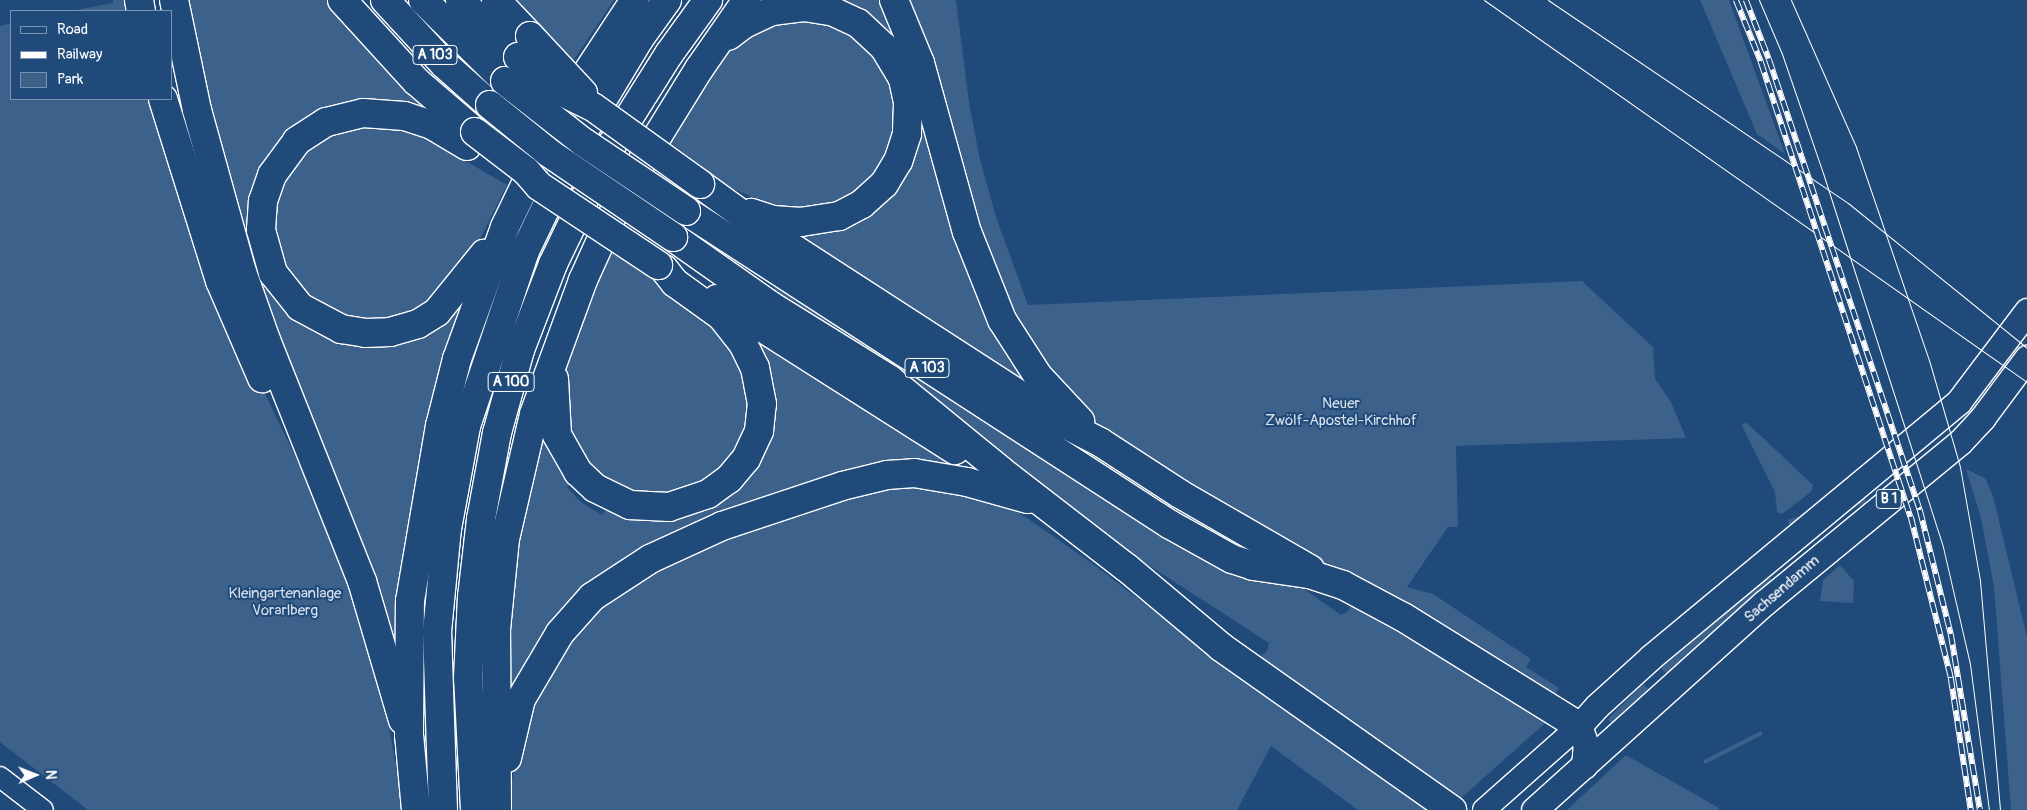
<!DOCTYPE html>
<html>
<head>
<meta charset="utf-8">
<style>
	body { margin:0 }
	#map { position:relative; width:2027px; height:810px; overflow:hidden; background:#1f4a7a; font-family:Pangolin,sans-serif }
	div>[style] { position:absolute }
	.green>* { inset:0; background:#3c618b; transform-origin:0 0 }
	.roads { filter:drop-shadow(1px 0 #fff) drop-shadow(-1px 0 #fff) drop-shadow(0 1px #fff) drop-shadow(0 -1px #fff) }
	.tertiary>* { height:20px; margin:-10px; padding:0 10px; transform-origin:10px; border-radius:10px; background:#1f4a7a }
	.secondary>* { height:22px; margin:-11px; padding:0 11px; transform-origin:11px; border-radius:11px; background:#1f4a7a }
	.primary>* { height:25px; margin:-12.5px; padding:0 12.5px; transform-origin:12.5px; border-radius:12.5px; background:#1f4a7a }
	.motorway>* { height:28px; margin:-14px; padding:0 14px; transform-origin:14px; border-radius:14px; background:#1f4a7a }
	.tram>* { height:1px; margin:-0.5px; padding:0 0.5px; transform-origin:0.5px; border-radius:0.5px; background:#fff }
	.rail>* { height:5.5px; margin-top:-2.75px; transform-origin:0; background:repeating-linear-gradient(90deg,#1f4a7a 0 11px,#fff 0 22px); box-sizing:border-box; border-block:1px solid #fff }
	.bridges { filter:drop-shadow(1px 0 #fff) drop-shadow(-1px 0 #fff) drop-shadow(0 1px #fff) drop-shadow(0 -1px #fff) }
	.motorway-bridge>* { height:28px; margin:-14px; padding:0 14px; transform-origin:14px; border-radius:14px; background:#1f4a7a }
	span { translate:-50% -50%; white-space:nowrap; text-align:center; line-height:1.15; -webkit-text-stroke:4px #1f4a7a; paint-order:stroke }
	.shield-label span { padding:1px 4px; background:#1f4a7a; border:1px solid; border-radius:4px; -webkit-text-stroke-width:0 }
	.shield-label { font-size:14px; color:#fff; font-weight:700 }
	.park-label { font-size:15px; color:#d8dfe8 }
	.street-label { font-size:15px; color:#fff }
	.legend { position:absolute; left:10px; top:10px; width:162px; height:90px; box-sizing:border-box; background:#1f4a7a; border:1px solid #7992af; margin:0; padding:6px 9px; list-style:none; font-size:15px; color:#fff }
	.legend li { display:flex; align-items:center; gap:10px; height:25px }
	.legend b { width:25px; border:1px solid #7992af }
	.north { position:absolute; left:10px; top:750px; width:50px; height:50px; -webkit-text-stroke:4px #1f4a7a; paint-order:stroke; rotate:89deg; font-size:14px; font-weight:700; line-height:20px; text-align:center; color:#fff }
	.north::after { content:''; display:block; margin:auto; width:18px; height:22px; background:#fff; clip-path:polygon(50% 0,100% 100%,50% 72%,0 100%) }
</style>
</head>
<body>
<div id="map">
	<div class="green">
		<div style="clip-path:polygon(113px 0,132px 0,134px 11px,71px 11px,113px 3px)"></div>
		<div style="clip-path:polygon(182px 0,328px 0,436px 116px,341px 106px,251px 212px,316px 331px,455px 310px,461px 313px,399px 674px,256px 282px)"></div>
		<div style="clip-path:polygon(510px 0,614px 0,573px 61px)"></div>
		<div style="clip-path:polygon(821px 0,881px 0,903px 46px)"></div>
		<div style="clip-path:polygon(903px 0,956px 0,969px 103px,980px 160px,997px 220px,1028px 305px,1582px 281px,1653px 347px,1655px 379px,1671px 402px,1686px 438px,1456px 446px,1458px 527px,1448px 527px,1407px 587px,1433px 594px,1531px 659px,1526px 667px,1559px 688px,1553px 698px,1226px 509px,1119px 440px,1075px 405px,1001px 300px)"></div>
		<div style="clip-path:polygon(1700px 0,1729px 0,1785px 154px,1757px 134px)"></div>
		<div style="clip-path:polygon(813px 19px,855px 35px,888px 72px,897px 106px,892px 143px,881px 167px,862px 188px,839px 202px,811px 210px,781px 208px,733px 189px,706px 172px,707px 170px,664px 138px,717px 62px,743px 38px,780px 20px)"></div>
		<div style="clip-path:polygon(11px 23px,11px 99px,156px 99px,249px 360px,338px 546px,386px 710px,404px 810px,88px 810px,0 742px,0 26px)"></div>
		<div style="clip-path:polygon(920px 107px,1038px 392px,789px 231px,851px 221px)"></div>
		<div style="clip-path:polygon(345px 126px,411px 129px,507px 185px,471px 257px,424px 309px,384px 323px,329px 314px,289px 280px,271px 222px,287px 169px,298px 154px)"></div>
		<div style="clip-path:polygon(608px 250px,649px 277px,653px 276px,722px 327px,755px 398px,734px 464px,667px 501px,602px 485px,562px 429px,559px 385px)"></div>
		<div style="clip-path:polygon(775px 287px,1194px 554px,1230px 569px,1294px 582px,1341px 615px,1348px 611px,1353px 597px,1550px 719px,1460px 799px,1257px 659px,1267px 651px,1269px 643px,1133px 555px,1008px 459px,774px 293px)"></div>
		<div style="clip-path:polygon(757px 339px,964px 472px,951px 469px,644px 556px,510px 701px,507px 591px,541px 430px,553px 460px,570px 484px,567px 487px,581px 502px,602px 515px,606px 510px,639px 521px,663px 522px,707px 511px,733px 495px,750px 477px,772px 435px,775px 389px,769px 363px)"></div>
		<div style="clip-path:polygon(1747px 423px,1813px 485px,1812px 491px,1782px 514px,1777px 512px,1775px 492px,1743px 428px,1742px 424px)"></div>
		<div style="clip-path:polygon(1966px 469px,1985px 478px,1993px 496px,2027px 637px,2027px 810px,2011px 810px,1994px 587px,1981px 518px)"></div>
		<div style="clip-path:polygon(889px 482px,998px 498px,1093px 564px,1211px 655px,1435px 810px,1358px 810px,1271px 746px,1237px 810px,510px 810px,512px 780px,526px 716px,574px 625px,658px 561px)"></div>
		<div style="left:1864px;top:495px;width:9px;height:80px;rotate:72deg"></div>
		<div style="clip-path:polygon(1840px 565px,1854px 581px,1853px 603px,1820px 601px,1823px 580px)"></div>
		<div style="clip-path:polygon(1769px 577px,1773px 581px,1667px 675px,1661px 668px)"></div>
		<div style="left:1643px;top:684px;width:10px;height:50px;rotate:45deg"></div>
		<div style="left:1761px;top:731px;width:4px;height:65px;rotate:63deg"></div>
		<div style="clip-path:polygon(1626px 755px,1719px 808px,1718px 810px,1567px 810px)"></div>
	</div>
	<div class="roads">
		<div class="tertiary">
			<div style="left:0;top:777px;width:54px;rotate:37.5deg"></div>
		</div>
		<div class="secondary">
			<div style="left:1484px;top:810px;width:127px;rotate:-41.5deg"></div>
		</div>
		<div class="primary">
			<div style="left:1584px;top:766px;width:21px;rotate:-85deg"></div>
			<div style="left:1586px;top:745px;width:20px;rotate:-110deg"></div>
			<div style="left:1579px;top:726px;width:27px;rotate:-48deg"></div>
			<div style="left:1597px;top:706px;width:73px;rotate:-42.2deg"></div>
			<div style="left:1651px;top:657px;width:400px;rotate:-39.7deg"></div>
			<div style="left:1959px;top:401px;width:113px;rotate:-52.9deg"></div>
			<div style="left:1534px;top:810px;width:309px;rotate:-42deg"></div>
			<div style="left:1764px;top:603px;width:254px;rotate:-39.4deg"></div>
			<div style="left:1960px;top:442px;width:34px;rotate:-47deg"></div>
			<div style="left:1983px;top:417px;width:74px;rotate:-53.3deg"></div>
		</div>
		<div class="motorway">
			<div style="left:139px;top:0;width:11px;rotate:80deg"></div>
			<div style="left:174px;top:0;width:112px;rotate:78.2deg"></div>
			<div style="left:197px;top:110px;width:168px;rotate:74.5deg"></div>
			<div style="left:242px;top:272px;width:72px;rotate:70.6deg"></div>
			<div style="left:266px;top:340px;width:259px;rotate:68.3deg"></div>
			<div style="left:362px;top:581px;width:145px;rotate:73.6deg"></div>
			<div style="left:342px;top:0;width:110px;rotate:47.6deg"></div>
			<div style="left:416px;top:81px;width:78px;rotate:40.8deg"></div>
			<div style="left:385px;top:0;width:87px;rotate:47.3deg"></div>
			<div style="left:444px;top:64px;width:62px;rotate:41.7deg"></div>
			<div style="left:423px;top:0;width:115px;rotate:44.6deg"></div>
			<div style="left:460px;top:0;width:81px;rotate:44.5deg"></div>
			<div style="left:496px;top:0;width:50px;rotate:46.6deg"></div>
			<div style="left:894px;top:0;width:68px;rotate:67.6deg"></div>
			<div style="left:920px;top:63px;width:175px;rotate:74.5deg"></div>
			<div style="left:967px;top:232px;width:95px;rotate:68.3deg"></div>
			<div style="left:1002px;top:320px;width:67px;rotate:57.3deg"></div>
			<div style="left:1038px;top:376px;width:62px;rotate:47deg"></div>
			<div style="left:728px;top:36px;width:20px;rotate:-37deg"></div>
			<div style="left:744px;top:24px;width:31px;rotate:-25deg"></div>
			<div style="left:772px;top:11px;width:32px;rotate:-7deg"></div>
			<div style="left:804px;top:7px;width:30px;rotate:9deg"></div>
			<div style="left:834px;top:12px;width:26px;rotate:25deg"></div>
			<div style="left:858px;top:23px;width:35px;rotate:43deg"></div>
			<div style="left:884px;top:47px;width:37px;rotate:59deg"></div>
			<div style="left:903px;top:79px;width:25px;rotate:78deg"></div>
			<div style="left:908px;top:103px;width:31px;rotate:92deg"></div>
			<div style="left:907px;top:134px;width:28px;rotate:108deg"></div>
			<div style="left:898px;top:161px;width:27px;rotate:121deg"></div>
			<div style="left:884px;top:184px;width:30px;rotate:138deg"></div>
			<div style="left:862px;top:204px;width:26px;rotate:152deg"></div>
			<div style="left:839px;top:216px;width:38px;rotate:171deg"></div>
			<div style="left:801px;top:222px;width:28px;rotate:-176deg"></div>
			<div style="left:773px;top:220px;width:23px;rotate:-162deg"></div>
			<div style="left:163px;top:99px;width:191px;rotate:72.6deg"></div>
			<div style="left:220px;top:281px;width:106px;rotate:66.6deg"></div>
			<div style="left:467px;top:146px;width:41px;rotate:-149deg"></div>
			<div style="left:432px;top:125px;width:29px;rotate:-162deg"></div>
			<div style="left:404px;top:116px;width:41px;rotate:-175.8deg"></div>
			<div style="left:363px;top:113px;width:38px;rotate:166deg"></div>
			<div style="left:326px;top:122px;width:35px;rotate:147deg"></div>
			<div style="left:297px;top:141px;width:42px;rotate:126.3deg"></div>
			<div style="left:272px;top:175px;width:28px;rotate:109deg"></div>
			<div style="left:263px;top:201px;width:29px;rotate:94deg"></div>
			<div style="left:261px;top:230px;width:45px;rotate:74.4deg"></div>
			<div style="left:273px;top:273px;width:43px;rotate:51.5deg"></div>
			<div style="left:300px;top:307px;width:47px;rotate:28.2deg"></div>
			<div style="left:341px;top:329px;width:24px;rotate:9deg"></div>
			<div style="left:365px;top:333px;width:25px;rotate:-2deg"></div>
			<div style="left:390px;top:332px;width:29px;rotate:-16deg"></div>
			<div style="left:418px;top:324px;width:22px;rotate:-32deg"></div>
			<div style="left:437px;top:312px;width:75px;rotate:-51deg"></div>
			<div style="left:700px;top:184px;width:63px;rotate:36deg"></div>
			<div style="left:751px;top:221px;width:372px;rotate:32.9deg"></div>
			<div style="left:1063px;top:423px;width:42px;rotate:27.2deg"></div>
			<div style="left:1100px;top:442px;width:95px;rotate:33deg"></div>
			<div style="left:1180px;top:494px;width:150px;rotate:30deg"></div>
			<div style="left:686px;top:211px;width:576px;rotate:32.94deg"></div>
			<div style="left:1169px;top:524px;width:72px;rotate:29.1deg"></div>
			<div style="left:1232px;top:559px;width:22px;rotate:18deg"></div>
			<div style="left:1253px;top:566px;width:57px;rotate:8.1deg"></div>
			<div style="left:1309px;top:574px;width:36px;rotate:18deg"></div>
			<div style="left:1343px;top:585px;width:68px;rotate:28.1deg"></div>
			<div style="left:1403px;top:617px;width:207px;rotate:31.8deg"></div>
			<div style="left:673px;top:237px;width:120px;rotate:35.1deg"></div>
			<div style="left:771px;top:306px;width:139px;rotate:31.7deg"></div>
			<div style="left:889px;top:379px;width:144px;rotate:39.3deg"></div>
			<div style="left:1000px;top:470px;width:160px;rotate:37.7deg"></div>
			<div style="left:1127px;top:568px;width:123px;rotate:40deg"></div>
			<div style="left:1221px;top:647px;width:283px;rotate:35.2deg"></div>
			<div style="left:717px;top:299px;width:282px;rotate:32.4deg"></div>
			<div style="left:554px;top:379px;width:56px;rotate:86.9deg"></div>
			<div style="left:557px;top:435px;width:43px;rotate:60.4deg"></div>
			<div style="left:578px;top:472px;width:23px;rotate:43deg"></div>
			<div style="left:595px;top:488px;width:39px;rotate:26deg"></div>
			<div style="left:630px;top:505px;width:39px;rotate:3deg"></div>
			<div style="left:669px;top:507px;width:41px;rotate:-18.4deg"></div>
			<div style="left:708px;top:494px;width:26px;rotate:-36deg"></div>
			<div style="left:729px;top:479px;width:26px;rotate:-50deg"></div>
			<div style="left:746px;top:459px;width:31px;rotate:-65deg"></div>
			<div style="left:759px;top:431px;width:27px;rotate:-84deg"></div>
			<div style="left:762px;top:404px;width:37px;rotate:-101deg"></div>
			<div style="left:755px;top:368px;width:25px;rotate:-116deg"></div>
			<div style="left:744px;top:345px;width:37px;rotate:-128deg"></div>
			<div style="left:721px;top:316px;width:57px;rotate:-144.3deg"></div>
			<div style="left:675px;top:283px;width:18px;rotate:-128deg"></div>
			<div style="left:507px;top:758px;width:61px;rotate:-76.7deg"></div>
			<div style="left:521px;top:699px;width:77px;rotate:-59.4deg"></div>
			<div style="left:560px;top:633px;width:48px;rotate:-48.4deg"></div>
			<div style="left:592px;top:597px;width:69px;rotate:-33.2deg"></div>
			<div style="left:650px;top:559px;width:79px;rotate:-24.6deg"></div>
			<div style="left:722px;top:526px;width:126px;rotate:-18.4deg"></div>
			<div style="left:842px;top:486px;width:46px;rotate:-13.7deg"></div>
			<div style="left:887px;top:475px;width:27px;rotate:-4deg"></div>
			<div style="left:914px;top:473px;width:54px;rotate:9.6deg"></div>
			<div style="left:967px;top:482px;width:63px;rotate:15.6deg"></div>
			<div style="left:416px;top:810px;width:75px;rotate:-95.3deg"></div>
			<div style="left:409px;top:735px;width:134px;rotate:-89.6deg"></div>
			<div style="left:410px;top:601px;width:178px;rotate:-80.3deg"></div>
			<div style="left:440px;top:426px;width:69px;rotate:-75.8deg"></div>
			<div style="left:457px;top:359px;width:140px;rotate:-70deg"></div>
			<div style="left:505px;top:227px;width:122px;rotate:-64.3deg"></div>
			<div style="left:558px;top:117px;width:140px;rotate:-56.7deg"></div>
			<div style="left:443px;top:810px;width:178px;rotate:-91.9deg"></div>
			<div style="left:437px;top:632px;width:103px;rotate:-84.5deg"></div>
			<div style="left:447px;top:529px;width:105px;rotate:-79.5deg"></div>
			<div style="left:466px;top:426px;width:185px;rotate:-71.4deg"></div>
			<div style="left:525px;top:251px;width:124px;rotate:-64.3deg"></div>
			<div style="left:579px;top:139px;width:117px;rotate:-59deg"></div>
			<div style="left:639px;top:39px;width:48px;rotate:-54.3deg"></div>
			<div style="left:475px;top:810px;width:132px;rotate:-93deg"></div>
			<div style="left:468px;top:678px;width:81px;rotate:-87.2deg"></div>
			<div style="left:472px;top:597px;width:79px;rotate:-83.4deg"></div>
			<div style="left:481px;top:519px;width:87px;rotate:-79.5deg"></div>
			<div style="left:497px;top:433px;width:86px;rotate:-74.5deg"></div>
			<div style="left:520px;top:350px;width:92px;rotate:-69deg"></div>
			<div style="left:553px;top:264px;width:122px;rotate:-64.3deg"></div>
			<div style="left:606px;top:154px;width:118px;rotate:-57.8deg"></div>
			<div style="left:669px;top:54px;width:67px;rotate:-54.2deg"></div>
			<div style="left:497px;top:810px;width:180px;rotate:-90.3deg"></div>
			<div style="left:496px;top:630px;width:91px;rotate:-84.4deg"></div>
			<div style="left:505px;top:539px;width:128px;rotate:-76.9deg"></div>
			<div style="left:534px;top:414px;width:143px;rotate:-69.9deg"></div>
			<div style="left:583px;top:280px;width:97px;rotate:-65.6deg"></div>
			<div style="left:623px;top:192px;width:145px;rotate:-58.3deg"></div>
			<div style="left:699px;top:69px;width:84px;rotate:-55.2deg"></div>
		</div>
	</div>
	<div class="tram">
		<div style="left:1484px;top:0;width:664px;rotate:35.13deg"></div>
		<div style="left:1548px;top:0;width:362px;rotate:34.1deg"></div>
		<div style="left:1848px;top:203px;width:230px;rotate:39deg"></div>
		<div style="left:1759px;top:0;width:59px;rotate:66.9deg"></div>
		<div style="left:1782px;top:54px;width:126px;rotate:71deg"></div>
		<div style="left:1823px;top:173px;width:393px;rotate:72.2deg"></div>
		<div style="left:1943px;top:547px;width:120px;rotate:77deg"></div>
		<div style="left:1970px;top:664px;width:147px;rotate:82.6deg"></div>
		<div style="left:1791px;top:0;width:161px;rotate:66.1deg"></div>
		<div style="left:1856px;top:147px;width:225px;rotate:71.1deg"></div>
		<div style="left:1929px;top:360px;width:111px;rotate:73.8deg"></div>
		<div style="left:1960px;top:467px;width:116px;rotate:80deg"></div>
		<div style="left:1980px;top:581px;width:230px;rotate:85deg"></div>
	</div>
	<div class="rail">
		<div style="left:1736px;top:0;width:67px;rotate:68deg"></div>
		<div style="left:1761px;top:62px;width:479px;rotate:71.8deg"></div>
		<div style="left:1911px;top:517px;width:166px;rotate:76deg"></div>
		<div style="left:1951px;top:678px;width:134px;rotate:81.4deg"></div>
		<div style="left:1746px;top:0;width:63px;rotate:68.7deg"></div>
		<div style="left:1769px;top:59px;width:476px;rotate:71.5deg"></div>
		<div style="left:1920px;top:510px;width:128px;rotate:76deg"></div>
		<div style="left:1951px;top:634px;width:178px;rotate:80.6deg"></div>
	</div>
	<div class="bridges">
		<div class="motorway-bridge">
			<div style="left:530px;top:36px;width:78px;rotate:47.1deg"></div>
			<div style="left:518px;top:57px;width:58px;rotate:38deg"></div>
			<div style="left:564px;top:93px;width:32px;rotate:26deg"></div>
			<div style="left:593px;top:107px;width:132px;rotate:35.7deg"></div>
			<div style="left:505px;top:81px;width:99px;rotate:38deg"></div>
			<div style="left:583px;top:142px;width:124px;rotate:33.8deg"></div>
			<div style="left:490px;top:105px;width:76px;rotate:39.1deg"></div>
			<div style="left:549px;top:153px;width:150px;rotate:34.1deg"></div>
			<div style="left:475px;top:132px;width:64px;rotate:37.4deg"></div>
			<div style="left:526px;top:171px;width:20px;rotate:49deg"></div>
			<div style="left:539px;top:186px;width:143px;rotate:33.6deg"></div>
		</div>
	</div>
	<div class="shield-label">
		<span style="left:435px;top:55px">A 103</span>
		<span style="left:927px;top:368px">A 103</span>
		<span style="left:511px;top:382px">A 100</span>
		<span style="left:1889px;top:499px">B 1</span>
	</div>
	<div class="park-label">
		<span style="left:1341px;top:412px">Neuer<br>Zwölf-Apostel-Kirchhof</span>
		<span style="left:285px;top:602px">Kleingartenanlage<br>Vorarlberg</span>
	</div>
	<div class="street-label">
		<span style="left:1782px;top:589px;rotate:-41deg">Sachsendamm</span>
	</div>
	<ul class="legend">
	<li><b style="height:6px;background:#1f4a7a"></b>Road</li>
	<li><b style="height:6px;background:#fff"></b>Railway</li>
	<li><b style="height:14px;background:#3c618b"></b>Park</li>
	</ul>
	<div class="north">N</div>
</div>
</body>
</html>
